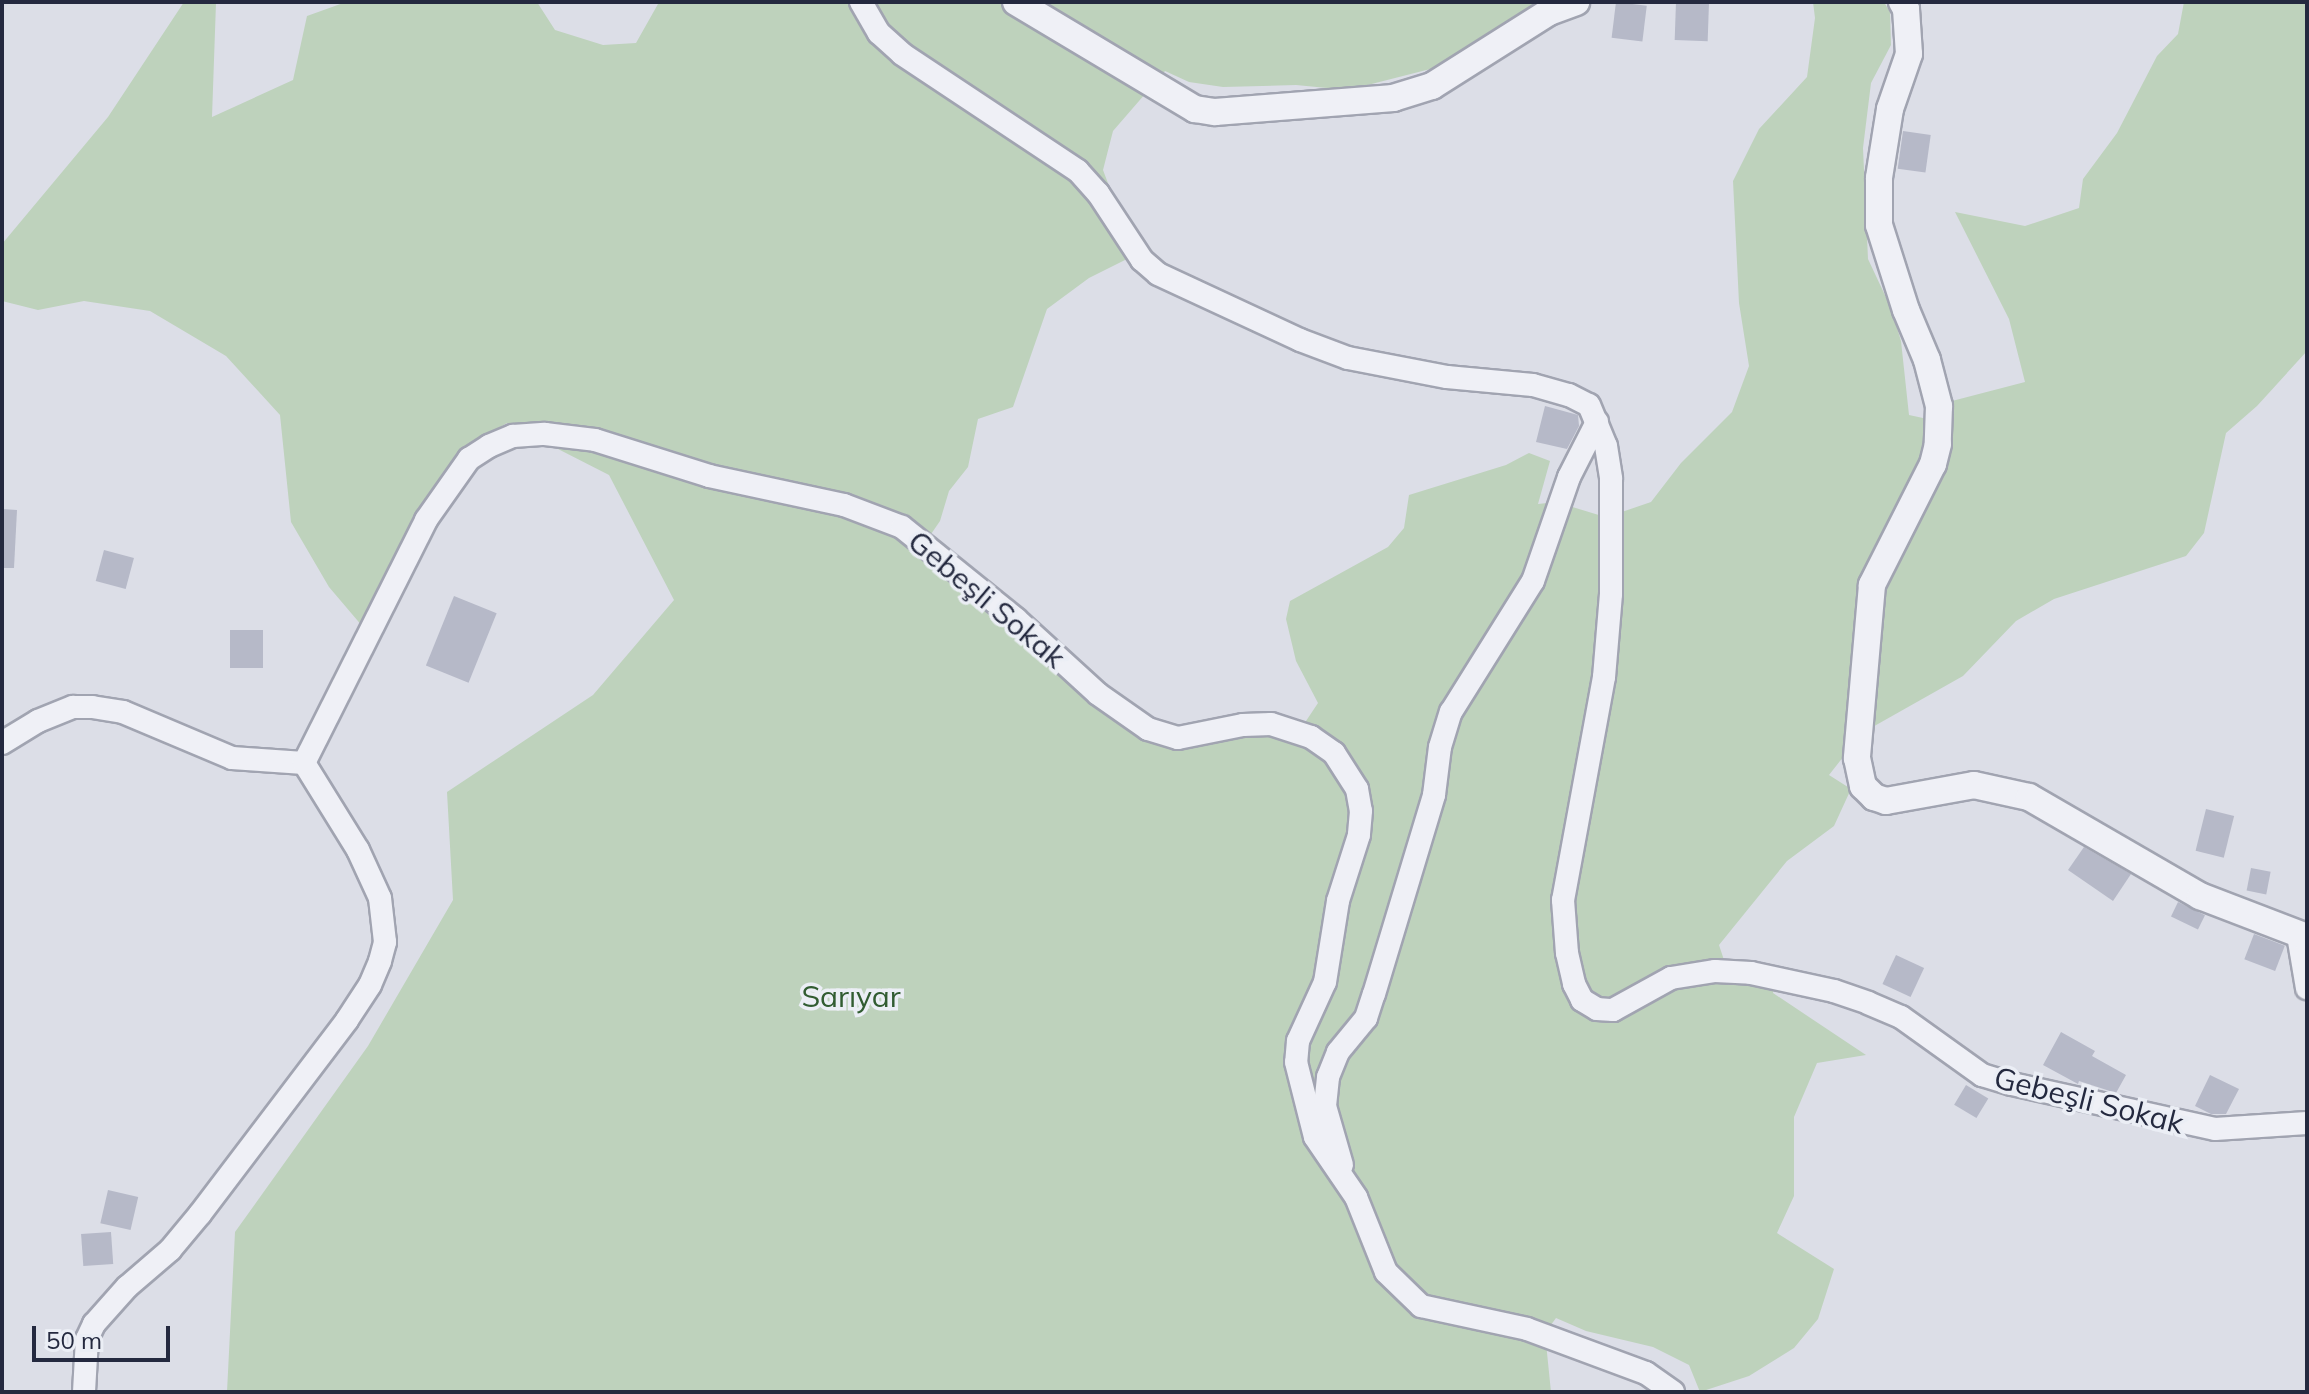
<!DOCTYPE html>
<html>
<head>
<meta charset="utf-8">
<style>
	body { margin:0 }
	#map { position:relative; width:2309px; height:1394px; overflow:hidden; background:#dcdee7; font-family:Mulish,sans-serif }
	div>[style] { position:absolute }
	.green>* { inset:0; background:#bed2bc }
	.building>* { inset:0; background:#b6b9c8; transform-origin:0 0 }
	.roads { filter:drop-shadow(2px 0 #a1a4b1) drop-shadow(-2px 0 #a1a4b1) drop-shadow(0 2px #a1a4b1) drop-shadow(0 -2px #a1a4b1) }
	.minor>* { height:22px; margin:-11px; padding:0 11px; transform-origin:11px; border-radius:11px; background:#eff0f6 }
	.tertiary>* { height:26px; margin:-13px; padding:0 13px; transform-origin:13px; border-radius:13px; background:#eff0f6 }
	span { translate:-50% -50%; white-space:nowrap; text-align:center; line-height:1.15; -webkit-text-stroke:7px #ebeef5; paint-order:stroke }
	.street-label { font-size:30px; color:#24293f }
	.park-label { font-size:30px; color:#315c31 }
	.frame { position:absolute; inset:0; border:4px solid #24293f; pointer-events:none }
	.scale { position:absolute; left:32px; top:1326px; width:138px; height:36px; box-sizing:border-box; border:4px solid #24293f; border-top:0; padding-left:10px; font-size:24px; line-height:28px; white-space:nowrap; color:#24293f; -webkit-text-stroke:6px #ebeef5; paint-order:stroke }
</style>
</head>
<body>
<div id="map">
	<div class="green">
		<div style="clip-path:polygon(184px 2px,216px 3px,212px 117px,293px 80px,307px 16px,346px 2px,537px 2px,555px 30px,603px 45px,636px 43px,658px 4px,1548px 2px,1487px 35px,1446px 65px,1348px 90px,1296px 85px,1223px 87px,1189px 82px,1165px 71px,1113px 131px,1103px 170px,1135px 255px,1089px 278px,1047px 309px,1013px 407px,978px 419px,968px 467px,949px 491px,940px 521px,929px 537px,1127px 712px,1166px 726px,1193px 728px,1270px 712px,1304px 724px,1318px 703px,1296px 661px,1286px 619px,1290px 601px,1388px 547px,1404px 528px,1409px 495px,1506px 465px,1529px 453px,1550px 461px,1538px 504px,1556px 502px,1602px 516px,1616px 514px,1651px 502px,1681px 463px,1732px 412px,1749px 366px,1739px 303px,1733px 181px,1759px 129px,1807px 77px,1815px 18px,1813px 2px,1884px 2px,1890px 12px,1891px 45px,1871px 83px,1863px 148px,1868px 259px,1891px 308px,1901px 341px,1909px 415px,1937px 421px,1952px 401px,2025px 382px,2009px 319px,1955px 212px,2025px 226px,2079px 208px,2083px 179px,2117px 133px,2157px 56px,2178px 34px,2184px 2px,2307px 2px,2307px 351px,2257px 406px,2226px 433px,2204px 533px,2186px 556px,2054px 599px,2016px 621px,1963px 676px,1862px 733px,1829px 775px,1851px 789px,1834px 826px,1787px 861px,1719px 945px,1725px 963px,1775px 970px,1773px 993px,1866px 1055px,1817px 1063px,1794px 1117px,1794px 1196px,1777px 1233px,1834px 1269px,1818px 1319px,1794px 1348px,1749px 1376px,1700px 1392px,1689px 1365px,1653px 1347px,1586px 1331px,1556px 1318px,1545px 1333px,1551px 1392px,227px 1392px,235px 1232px,368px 1046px,453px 900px,447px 792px,593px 695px,674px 600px,609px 475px,507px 423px,485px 436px,363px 627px,329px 587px,291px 522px,280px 415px,226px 356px,150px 311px,84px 301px,38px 310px,2px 301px,2px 244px,108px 117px)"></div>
	</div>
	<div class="building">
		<div style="left:1616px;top:2px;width:31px;height:36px;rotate:7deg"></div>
		<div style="left:1676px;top:2px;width:33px;height:38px;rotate:2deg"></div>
		<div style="left:1903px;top:131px;width:28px;height:38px;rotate:8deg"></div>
		<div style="clip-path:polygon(1545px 406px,1578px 415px,1579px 426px,1567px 449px,1536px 442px)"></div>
		<div style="clip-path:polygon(2px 509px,17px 510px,14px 568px,2px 568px)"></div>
		<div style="left:104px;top:550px;width:31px;height:32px;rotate:15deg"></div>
		<div style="left:454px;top:596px;width:46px;height:75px;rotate:22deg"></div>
		<div style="left:263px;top:630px;width:38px;height:33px;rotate:90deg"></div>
		<div style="left:2206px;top:809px;width:29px;height:43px;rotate:14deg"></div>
		<div style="clip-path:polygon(2084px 847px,2131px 874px,2113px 901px,2068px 870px)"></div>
		<div style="left:2251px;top:868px;width:20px;height:23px;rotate:11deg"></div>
		<div style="left:2178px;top:902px;width:30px;height:16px;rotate:26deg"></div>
		<div style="left:2254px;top:934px;width:33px;height:27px;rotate:21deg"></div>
		<div style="left:1896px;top:955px;width:31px;height:32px;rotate:25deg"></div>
		<div style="clip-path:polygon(2061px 1032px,2095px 1051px,2092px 1056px,2126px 1075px,2116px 1093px,2079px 1081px,2078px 1084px,2043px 1065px)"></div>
		<div style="clip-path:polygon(2210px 1075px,2239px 1089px,2226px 1114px,2211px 1114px,2195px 1106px)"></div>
		<div style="left:1966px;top:1085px;width:26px;height:23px;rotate:31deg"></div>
		<div style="left:108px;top:1190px;width:31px;height:34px;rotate:13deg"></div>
		<div style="left:111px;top:1232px;width:32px;height:30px;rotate:86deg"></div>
	</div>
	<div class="roads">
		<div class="minor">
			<div style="left:861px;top:2px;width:36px;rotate:60deg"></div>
			<div style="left:879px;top:33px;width:31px;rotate:42deg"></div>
			<div style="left:902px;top:54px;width:211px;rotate:33.6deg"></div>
			<div style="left:1078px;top:171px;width:30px;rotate:48deg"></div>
			<div style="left:1098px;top:193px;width:80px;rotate:56.7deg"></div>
			<div style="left:1142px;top:260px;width:21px;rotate:41deg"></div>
			<div style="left:1158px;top:274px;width:157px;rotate:24.9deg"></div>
			<div style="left:1300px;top:340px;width:51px;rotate:20.6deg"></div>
			<div style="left:1348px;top:358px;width:101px;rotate:10.9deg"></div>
			<div style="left:1447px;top:377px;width:86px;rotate:5.3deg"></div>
			<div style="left:1533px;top:385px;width:37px;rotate:16deg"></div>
			<div style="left:1569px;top:395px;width:22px;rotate:27deg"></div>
			<div style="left:1589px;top:405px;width:44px;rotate:67.5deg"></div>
			<div style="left:1606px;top:446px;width:33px;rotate:81deg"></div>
			<div style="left:1611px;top:479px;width:115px;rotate:90deg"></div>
			<div style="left:1611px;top:594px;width:83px;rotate:94.8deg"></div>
			<div style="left:1604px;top:677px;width:227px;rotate:100.4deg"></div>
			<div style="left:1563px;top:900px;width:53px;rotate:85.7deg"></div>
			<div style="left:1567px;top:953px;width:32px;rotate:77deg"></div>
			<div style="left:1574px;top:984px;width:18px;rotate:63deg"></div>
			<div style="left:1582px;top:1000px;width:17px;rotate:31deg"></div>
			<div style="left:1597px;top:1009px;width:16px;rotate:4deg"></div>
			<div style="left:1613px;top:1010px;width:66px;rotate:-28.9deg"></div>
			<div style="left:1671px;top:978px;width:45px;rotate:-9deg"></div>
			<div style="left:1715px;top:971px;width:36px;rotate:3deg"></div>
			<div style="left:1751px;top:973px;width:85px;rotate:12.2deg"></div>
			<div style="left:1834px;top:991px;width:36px;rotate:19deg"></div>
			<div style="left:1868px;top:1003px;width:36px;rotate:23deg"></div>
			<div style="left:1901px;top:1017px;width:100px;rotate:35.6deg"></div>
			<div style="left:1982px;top:1075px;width:31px;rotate:17deg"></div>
			<div style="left:2012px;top:1084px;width:208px;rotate:12.5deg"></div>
			<div style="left:2215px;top:1129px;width:92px;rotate:-3.7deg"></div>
			<div style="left:2px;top:743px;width:42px;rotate:-31.4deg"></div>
			<div style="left:38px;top:721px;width:38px;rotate:-22deg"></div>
			<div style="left:73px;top:707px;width:19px"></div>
			<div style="left:92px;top:707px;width:31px;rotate:9deg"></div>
			<div style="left:123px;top:712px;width:118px;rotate:22.9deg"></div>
			<div style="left:232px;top:758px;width:72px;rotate:4deg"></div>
			<div style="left:304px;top:763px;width:272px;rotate:-63.3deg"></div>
			<div style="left:426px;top:520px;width:75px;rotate:-54.8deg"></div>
			<div style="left:469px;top:459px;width:24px;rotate:-33deg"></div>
			<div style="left:489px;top:446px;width:26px;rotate:-23deg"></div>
			<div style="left:513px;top:436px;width:32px;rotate:-4deg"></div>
			<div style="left:545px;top:434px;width:50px;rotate:6.8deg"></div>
			<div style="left:595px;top:440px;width:120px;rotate:17.5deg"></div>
			<div style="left:709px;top:476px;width:138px;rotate:12.1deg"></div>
			<div style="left:844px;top:505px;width:62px;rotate:20.8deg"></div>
			<div style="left:902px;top:527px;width:146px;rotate:38.9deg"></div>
			<div style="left:1016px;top:619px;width:111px;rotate:42.4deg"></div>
			<div style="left:1098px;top:694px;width:61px;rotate:35deg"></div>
			<div style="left:1148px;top:729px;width:31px;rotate:17deg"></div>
			<div style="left:1178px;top:738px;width:66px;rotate:-11.3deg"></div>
			<div style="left:1243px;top:725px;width:28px;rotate:-2deg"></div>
			<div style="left:1271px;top:724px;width:42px;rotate:18deg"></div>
			<div style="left:1311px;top:737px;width:28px;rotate:35deg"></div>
			<div style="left:1334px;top:753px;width:43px;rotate:57.4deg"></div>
			<div style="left:1357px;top:789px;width:22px;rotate:80deg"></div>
			<div style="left:1361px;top:811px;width:24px;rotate:95deg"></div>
			<div style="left:1359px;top:835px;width:69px;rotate:107.7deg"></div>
			<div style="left:1338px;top:901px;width:82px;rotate:99.1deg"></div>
			<div style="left:1325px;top:982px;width:65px;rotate:114.6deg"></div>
			<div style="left:1298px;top:1041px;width:21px;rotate:95deg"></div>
			<div style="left:1296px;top:1062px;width:77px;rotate:75.8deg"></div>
			<div style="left:1315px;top:1137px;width:73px;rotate:55.7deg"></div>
			<div style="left:1356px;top:1197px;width:81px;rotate:68.2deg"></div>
			<div style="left:1386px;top:1272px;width:49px;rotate:44.2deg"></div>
			<div style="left:1421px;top:1306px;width:108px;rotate:12.2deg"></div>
			<div style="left:1527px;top:1329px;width:127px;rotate:20.3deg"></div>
			<div style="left:1646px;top:1373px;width:33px;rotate:35deg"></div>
			<div style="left:2298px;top:935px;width:54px;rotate:80.4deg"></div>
			<div style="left:1342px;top:1165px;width:61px;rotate:-106.1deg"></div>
			<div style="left:1325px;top:1106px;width:29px;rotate:-84deg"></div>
			<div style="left:1328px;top:1077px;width:27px;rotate:-68deg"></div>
			<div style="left:1338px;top:1052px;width:44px;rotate:-50.5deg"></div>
			<div style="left:1366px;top:1018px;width:25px;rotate:-72deg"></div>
			<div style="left:1374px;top:994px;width:208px;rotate:-73.2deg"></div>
			<div style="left:1434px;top:795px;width:48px;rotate:-82.9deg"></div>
			<div style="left:1440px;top:747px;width:37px;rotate:-73deg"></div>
			<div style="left:1451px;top:712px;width:155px;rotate:-58deg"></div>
			<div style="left:1533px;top:581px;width:110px;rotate:-70.9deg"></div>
			<div style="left:1569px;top:477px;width:62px;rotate:-63deg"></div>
			<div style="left:84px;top:1392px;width:53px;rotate:-86.8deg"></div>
			<div style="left:87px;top:1339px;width:17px;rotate:-65deg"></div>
			<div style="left:94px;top:1324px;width:50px;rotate:-48.3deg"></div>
			<div style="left:127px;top:1287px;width:57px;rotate:-40.7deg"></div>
			<div style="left:170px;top:1250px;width:47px;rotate:-50.2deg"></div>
			<div style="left:200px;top:1214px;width:243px;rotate:-52.8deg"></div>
			<div style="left:347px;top:1020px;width:42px;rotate:-56.7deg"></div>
			<div style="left:370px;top:985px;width:26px;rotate:-67deg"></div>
			<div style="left:380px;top:961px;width:20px;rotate:-75deg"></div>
			<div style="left:385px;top:942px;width:44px;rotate:-96.5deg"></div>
			<div style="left:380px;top:898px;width:53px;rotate:-114.6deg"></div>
			<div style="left:358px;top:850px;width:102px;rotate:-121.8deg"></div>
		</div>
		<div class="tertiary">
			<div style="left:1016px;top:2px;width:209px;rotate:30.9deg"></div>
			<div style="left:1195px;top:109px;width:20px;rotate:9deg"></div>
			<div style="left:1215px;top:112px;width:179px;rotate:-4.5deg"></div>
			<div style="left:1393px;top:98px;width:41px;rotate:-17.1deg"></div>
			<div style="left:1432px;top:86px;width:138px;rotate:-32.3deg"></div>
			<div style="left:1549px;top:12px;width:29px;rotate:-20deg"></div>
			<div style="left:1902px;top:2px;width:8px;rotate:60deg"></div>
			<div style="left:1906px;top:9px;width:45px;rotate:86.2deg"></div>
			<div style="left:1909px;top:54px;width:58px;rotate:109.1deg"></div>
			<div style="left:1890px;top:109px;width:70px;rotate:99.1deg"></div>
			<div style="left:1879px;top:178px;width:47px;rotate:90deg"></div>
			<div style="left:1879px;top:225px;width:89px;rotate:72.4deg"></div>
			<div style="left:1906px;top:310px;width:54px;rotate:67.2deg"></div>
			<div style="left:1927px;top:360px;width:48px;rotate:75.4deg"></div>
			<div style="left:1939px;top:406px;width:38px;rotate:92deg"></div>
			<div style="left:1938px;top:444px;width:21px;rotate:104deg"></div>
			<div style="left:1933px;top:464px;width:136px;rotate:116.8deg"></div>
			<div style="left:1872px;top:585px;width:174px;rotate:95deg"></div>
			<div style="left:1857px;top:758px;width:29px;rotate:78deg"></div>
			<div style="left:1863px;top:786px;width:16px;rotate:45deg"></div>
			<div style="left:1874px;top:797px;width:13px;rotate:18deg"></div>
			<div style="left:1886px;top:801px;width:89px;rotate:-10.3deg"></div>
			<div style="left:1974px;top:785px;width:56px;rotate:12.3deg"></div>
			<div style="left:2029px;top:797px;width:198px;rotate:30.1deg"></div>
			<div style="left:2200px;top:896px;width:115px;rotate:21deg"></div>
		</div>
	</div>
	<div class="street-label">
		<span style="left:987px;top:599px;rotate:40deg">Gebeşli Sokak</span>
		<span style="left:2089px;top:1100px;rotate:14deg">Gebeşli Sokak</span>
	</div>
	<div class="park-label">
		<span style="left:851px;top:996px">Sarıyar</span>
	</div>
	<div class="frame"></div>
	<div class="scale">50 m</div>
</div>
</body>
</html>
